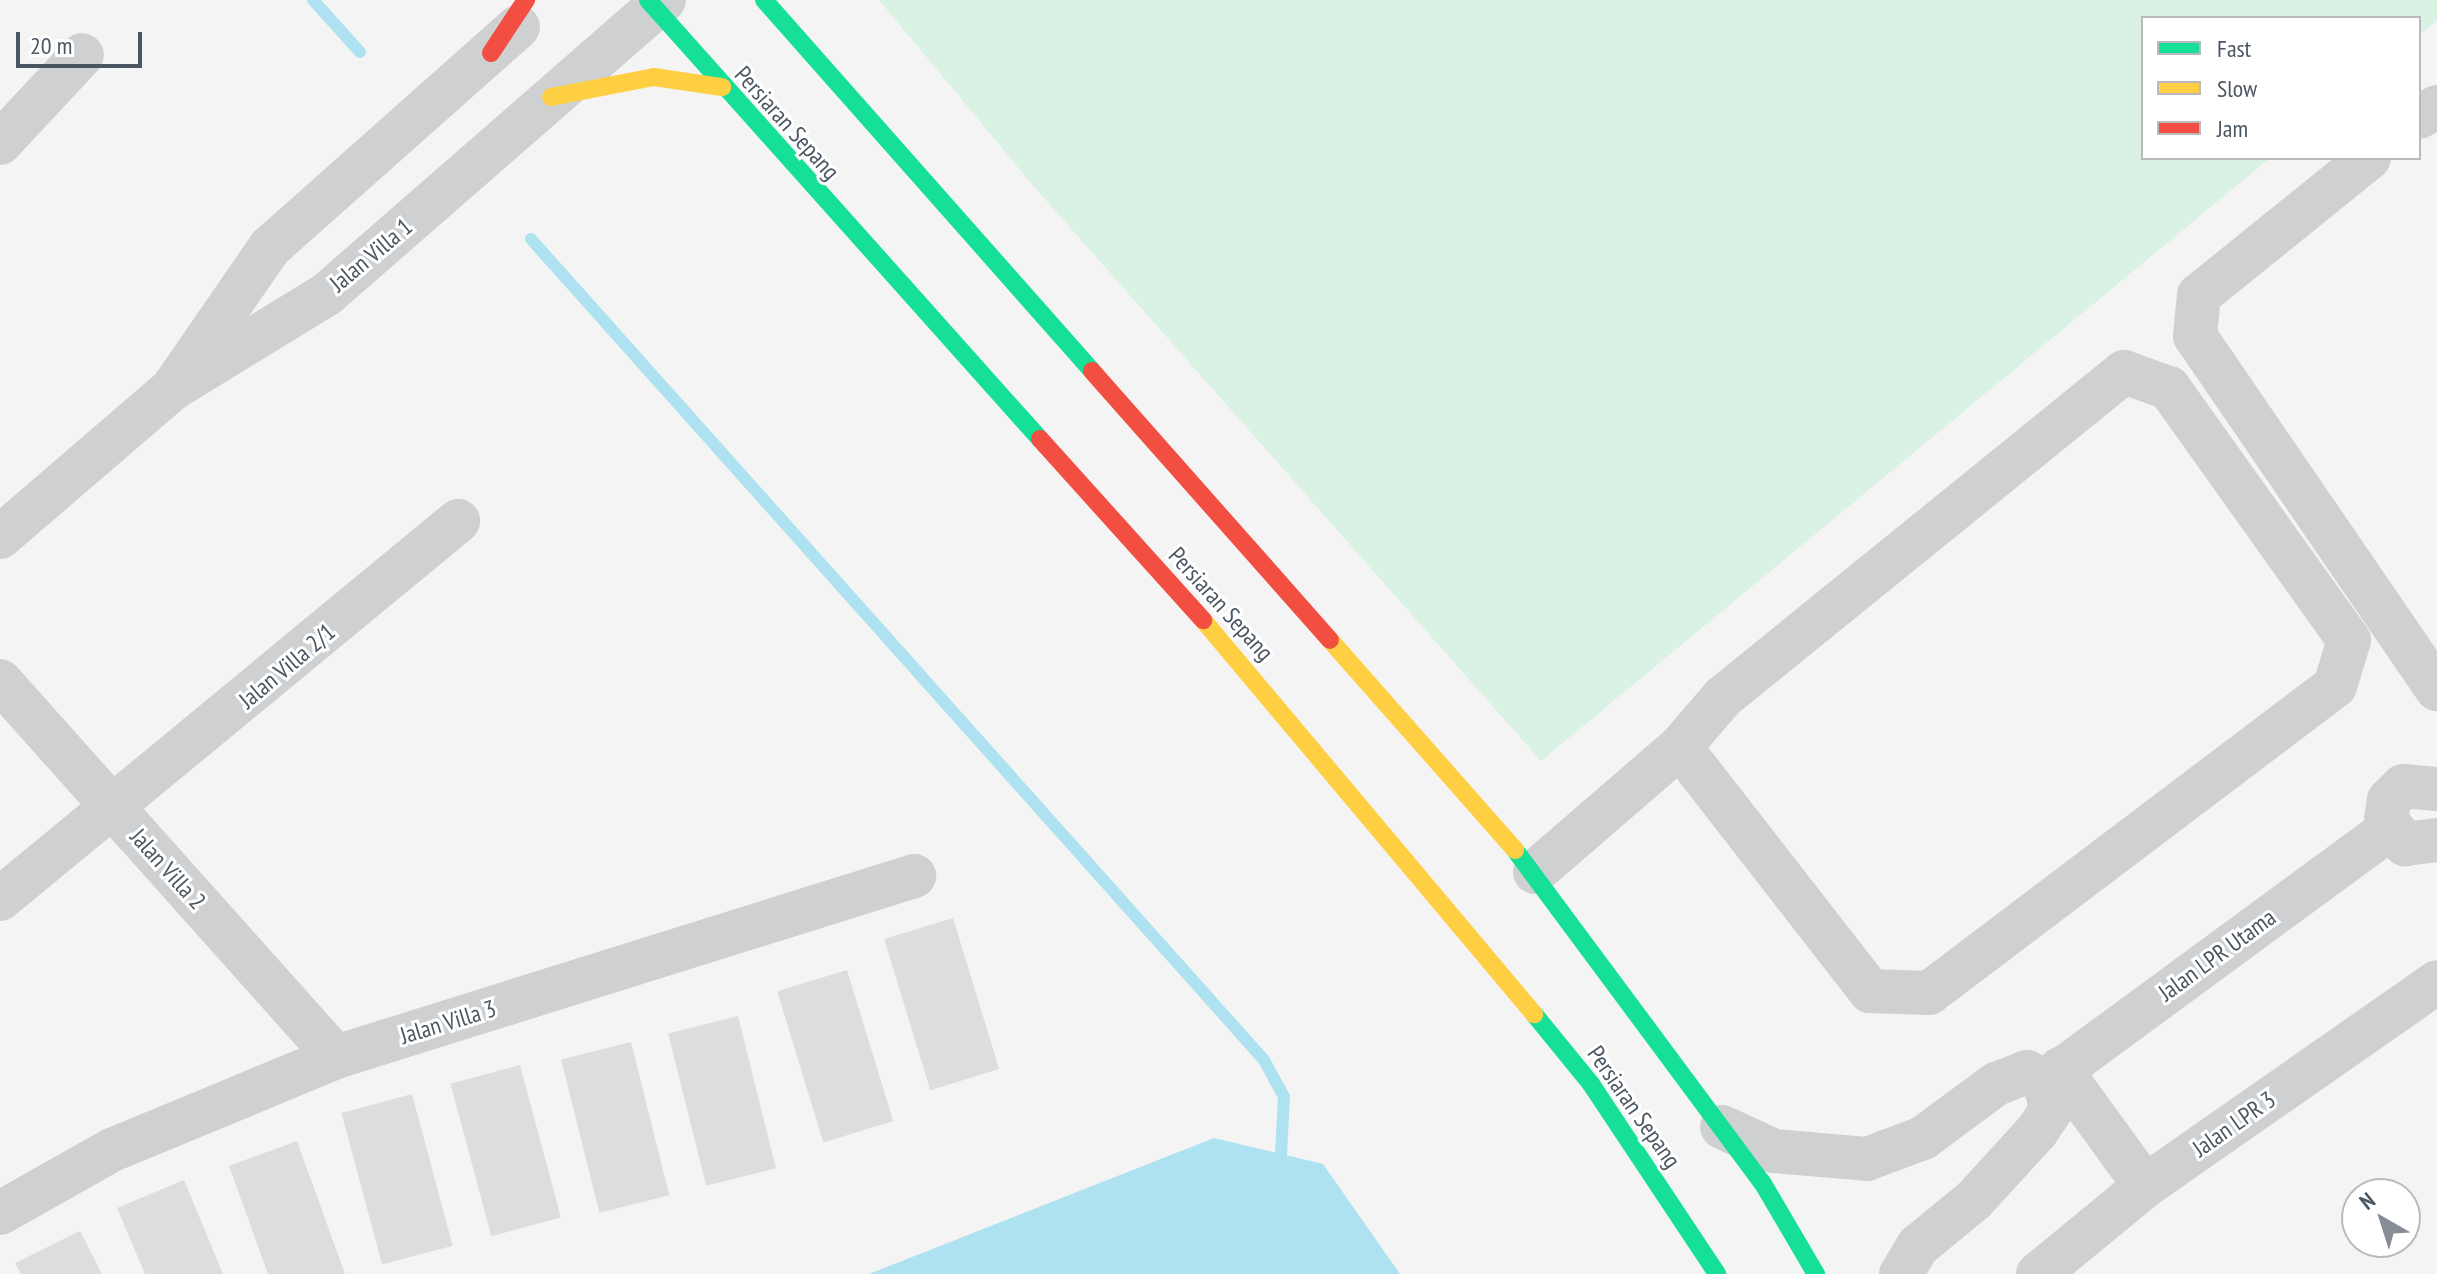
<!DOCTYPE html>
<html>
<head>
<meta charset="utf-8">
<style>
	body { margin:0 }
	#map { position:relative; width:2437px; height:1274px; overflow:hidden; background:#f4f4f4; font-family:"PT Sans Narrow",sans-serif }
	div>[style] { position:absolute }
	.green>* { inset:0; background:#d9f2e3 }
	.water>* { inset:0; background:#aee2f0 }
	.stream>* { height:12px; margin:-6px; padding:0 6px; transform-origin:6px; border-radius:6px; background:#aee2f0 }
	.building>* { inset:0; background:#ddddde; transform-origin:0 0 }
	.street>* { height:44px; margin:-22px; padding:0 22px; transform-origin:22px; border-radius:22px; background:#ced0d2 }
	.fast>* { height:18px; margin:-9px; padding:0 9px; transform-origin:9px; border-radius:9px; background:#16e098 }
	.slow>* { height:18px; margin:-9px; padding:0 9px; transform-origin:9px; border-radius:9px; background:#ffcf43 }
	.jam>* { height:18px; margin:-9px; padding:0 9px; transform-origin:9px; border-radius:9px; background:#f24e42 }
	span { translate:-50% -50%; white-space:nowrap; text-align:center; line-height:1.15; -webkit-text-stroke:6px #fff; paint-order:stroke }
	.street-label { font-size:24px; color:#4a5661 }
	.legend { position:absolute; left:2141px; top:16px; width:280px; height:144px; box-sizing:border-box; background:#fff; border:2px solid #b7bbc0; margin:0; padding:10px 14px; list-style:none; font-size:24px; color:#4a5661 }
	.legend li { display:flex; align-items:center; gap:16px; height:40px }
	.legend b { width:40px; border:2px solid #b7bbc0 }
	.north { position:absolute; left:2341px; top:1178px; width:80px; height:80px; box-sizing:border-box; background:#fff; border:2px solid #b7bbc0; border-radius:50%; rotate:321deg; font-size:22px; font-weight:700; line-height:32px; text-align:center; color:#4a5661 }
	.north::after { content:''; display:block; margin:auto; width:28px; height:36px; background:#868d94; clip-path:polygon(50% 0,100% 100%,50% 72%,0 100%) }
	.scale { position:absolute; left:16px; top:32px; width:126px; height:36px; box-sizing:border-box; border:4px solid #4a5661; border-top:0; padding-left:10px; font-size:24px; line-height:28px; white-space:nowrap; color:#4a5661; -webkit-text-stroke:6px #fff; paint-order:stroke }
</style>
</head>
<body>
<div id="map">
	<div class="green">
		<div style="clip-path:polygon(879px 0,2437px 0,2437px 20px,2419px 35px,2419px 18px,2143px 18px,2143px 158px,2270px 158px,1541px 761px,1036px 189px)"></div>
	</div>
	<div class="water">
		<div style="clip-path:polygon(1214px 1138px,1323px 1164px,1400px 1274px,869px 1274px)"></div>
	</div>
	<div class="stream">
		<div style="left:313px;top:0;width:70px;rotate:47.9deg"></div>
		<div style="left:531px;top:239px;width:1101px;rotate:48.24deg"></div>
		<div style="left:1264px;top:1060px;width:42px;rotate:61.6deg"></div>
		<div style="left:1284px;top:1097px;width:57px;rotate:93deg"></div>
	</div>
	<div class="building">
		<div style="left:953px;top:918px;width:158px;height:72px;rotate:73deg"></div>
		<div style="left:847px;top:970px;width:158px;height:73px;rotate:73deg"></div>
		<div style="left:738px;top:1016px;width:157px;height:72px;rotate:76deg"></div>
		<div style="left:631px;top:1042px;width:158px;height:72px;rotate:76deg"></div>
		<div style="left:520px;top:1065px;width:158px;height:72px;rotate:75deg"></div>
		<div style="left:412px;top:1094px;width:157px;height:73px;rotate:75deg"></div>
		<div style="clip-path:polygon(297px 1141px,345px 1274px,268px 1274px,229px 1166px)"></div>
		<div style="clip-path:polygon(184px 1180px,223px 1274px,145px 1274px,117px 1208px)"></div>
		<div style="clip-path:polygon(80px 1231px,102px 1274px,21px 1274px,15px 1263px)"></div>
	</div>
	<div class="street">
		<div style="left:518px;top:27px;width:332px;rotate:138.4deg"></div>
		<div style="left:270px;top:247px;width:173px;rotate:124.6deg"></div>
		<div style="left:172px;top:389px;width:182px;rotate:-31.5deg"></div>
		<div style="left:327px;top:294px;width:447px;rotate:-41.1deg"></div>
		<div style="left:2419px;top:117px;width:21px;rotate:-29deg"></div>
		<div style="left:0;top:143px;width:120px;rotate:-47deg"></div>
		<div style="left:2369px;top:158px;width:218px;rotate:141.1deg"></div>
		<div style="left:2199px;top:295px;width:41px;rotate:95.6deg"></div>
		<div style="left:2195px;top:336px;width:428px;rotate:55.6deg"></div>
		<div style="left:0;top:537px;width:227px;rotate:-40.7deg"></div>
		<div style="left:0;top:681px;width:504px;rotate:48.22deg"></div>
		<div style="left:2437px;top:789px;width:34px;rotate:-175deg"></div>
		<div style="left:2403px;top:786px;width:20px;rotate:135deg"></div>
		<div style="left:2389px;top:800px;width:20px;rotate:99deg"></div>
		<div style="left:2386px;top:820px;width:31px;rotate:52deg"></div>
		<div style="left:2405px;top:844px;width:32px;rotate:-7deg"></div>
		<div style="left:1535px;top:872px;width:191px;rotate:-40.8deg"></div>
		<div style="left:1680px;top:747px;width:66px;rotate:-49.3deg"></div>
		<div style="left:1723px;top:697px;width:516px;rotate:-39.02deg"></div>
		<div style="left:2124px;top:372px;width:48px;rotate:19.6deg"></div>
		<div style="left:2169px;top:388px;width:310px;rotate:54.5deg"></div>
		<div style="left:2349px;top:640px;width:48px;rotate:106.9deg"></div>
		<div style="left:2335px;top:686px;width:509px;rotate:142.9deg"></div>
		<div style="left:1929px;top:993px;width:59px;rotate:-178.1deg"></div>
		<div style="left:1870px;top:991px;width:309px;rotate:-127.9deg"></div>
		<div style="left:0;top:899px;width:594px;rotate:-39.53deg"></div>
		<div style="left:2060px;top:1069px;width:145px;rotate:54deg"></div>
		<div style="left:2045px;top:1082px;width:427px;rotate:-36.3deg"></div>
		<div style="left:1722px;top:1127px;width:57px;rotate:24.8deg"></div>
		<div style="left:1774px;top:1151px;width:93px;rotate:4.9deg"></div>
		<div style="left:1867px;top:1159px;width:60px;rotate:-20.6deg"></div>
		<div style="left:1923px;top:1138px;width:91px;rotate:-36.5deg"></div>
		<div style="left:1996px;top:1084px;width:33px;rotate:-21deg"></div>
		<div style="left:2027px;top:1072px;width:21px;rotate:29deg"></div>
		<div style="left:0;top:1213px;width:129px;rotate:-29.4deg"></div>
		<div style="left:112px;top:1150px;width:243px;rotate:-22.5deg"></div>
		<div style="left:336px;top:1057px;width:606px;rotate:-17.39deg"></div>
		<div style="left:1901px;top:1274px;width:33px;rotate:-59deg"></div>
		<div style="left:1918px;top:1246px;width:72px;rotate:-39.4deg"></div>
		<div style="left:1974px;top:1200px;width:93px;rotate:-47.6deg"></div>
		<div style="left:2037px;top:1131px;width:25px;rotate:-56deg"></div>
		<div style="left:2051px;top:1110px;width:29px;rotate:-102deg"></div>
		<div style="left:2038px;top:1274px;width:139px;rotate:-39.4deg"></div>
		<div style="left:2145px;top:1186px;width:356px;rotate:-34.9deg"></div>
	</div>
	<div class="fast">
		<div style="left:648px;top:0;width:589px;rotate:48.24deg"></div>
		<div style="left:764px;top:0;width:495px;rotate:48.5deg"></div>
		<div style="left:1515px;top:850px;width:414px;rotate:53.4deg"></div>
		<div style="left:1762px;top:1182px;width:107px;rotate:59.6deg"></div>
		<div style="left:1534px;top:1014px;width:90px;rotate:50.8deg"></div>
		<div style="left:1591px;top:1084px;width:228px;rotate:56.4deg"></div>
	</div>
	<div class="slow">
		<div style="left:551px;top:97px;width:105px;rotate:-11deg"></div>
		<div style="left:654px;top:77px;width:69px;rotate:8.4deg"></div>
		<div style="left:1203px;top:620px;width:515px;rotate:49.97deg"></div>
		<div style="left:1330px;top:640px;width:280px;rotate:48.6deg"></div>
	</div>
	<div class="jam">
		<div style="left:491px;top:53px;width:64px;rotate:-56.6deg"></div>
		<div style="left:1092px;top:371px;width:359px;rotate:48.5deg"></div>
		<div style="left:1040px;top:439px;width:244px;rotate:48deg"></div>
	</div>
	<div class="street-label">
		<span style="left:787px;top:123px;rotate:48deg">Persiaran Sepang</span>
		<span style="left:371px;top:255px;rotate:-40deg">Jalan Villa 1</span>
		<span style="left:1221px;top:604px;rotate:48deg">Persiaran Sepang</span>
		<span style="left:287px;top:666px;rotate:-40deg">Jalan Villa 2/1</span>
		<span style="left:168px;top:869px;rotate:48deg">Jalan Villa 2</span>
		<span style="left:2217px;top:955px;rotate:-36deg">Jalan LPR Utama</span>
		<span style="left:448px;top:1022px;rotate:-17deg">Jalan Villa 3</span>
		<span style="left:1634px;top:1107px;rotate:55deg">Persiaran Sepang</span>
		<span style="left:2234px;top:1124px;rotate:-35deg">Jalan LPR 3</span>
	</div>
	<ul class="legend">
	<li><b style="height:10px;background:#16e098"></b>Fast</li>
	<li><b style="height:10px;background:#ffcf43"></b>Slow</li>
	<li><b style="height:10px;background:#f24e42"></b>Jam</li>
	</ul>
	<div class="north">N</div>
	<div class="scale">20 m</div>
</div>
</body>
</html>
